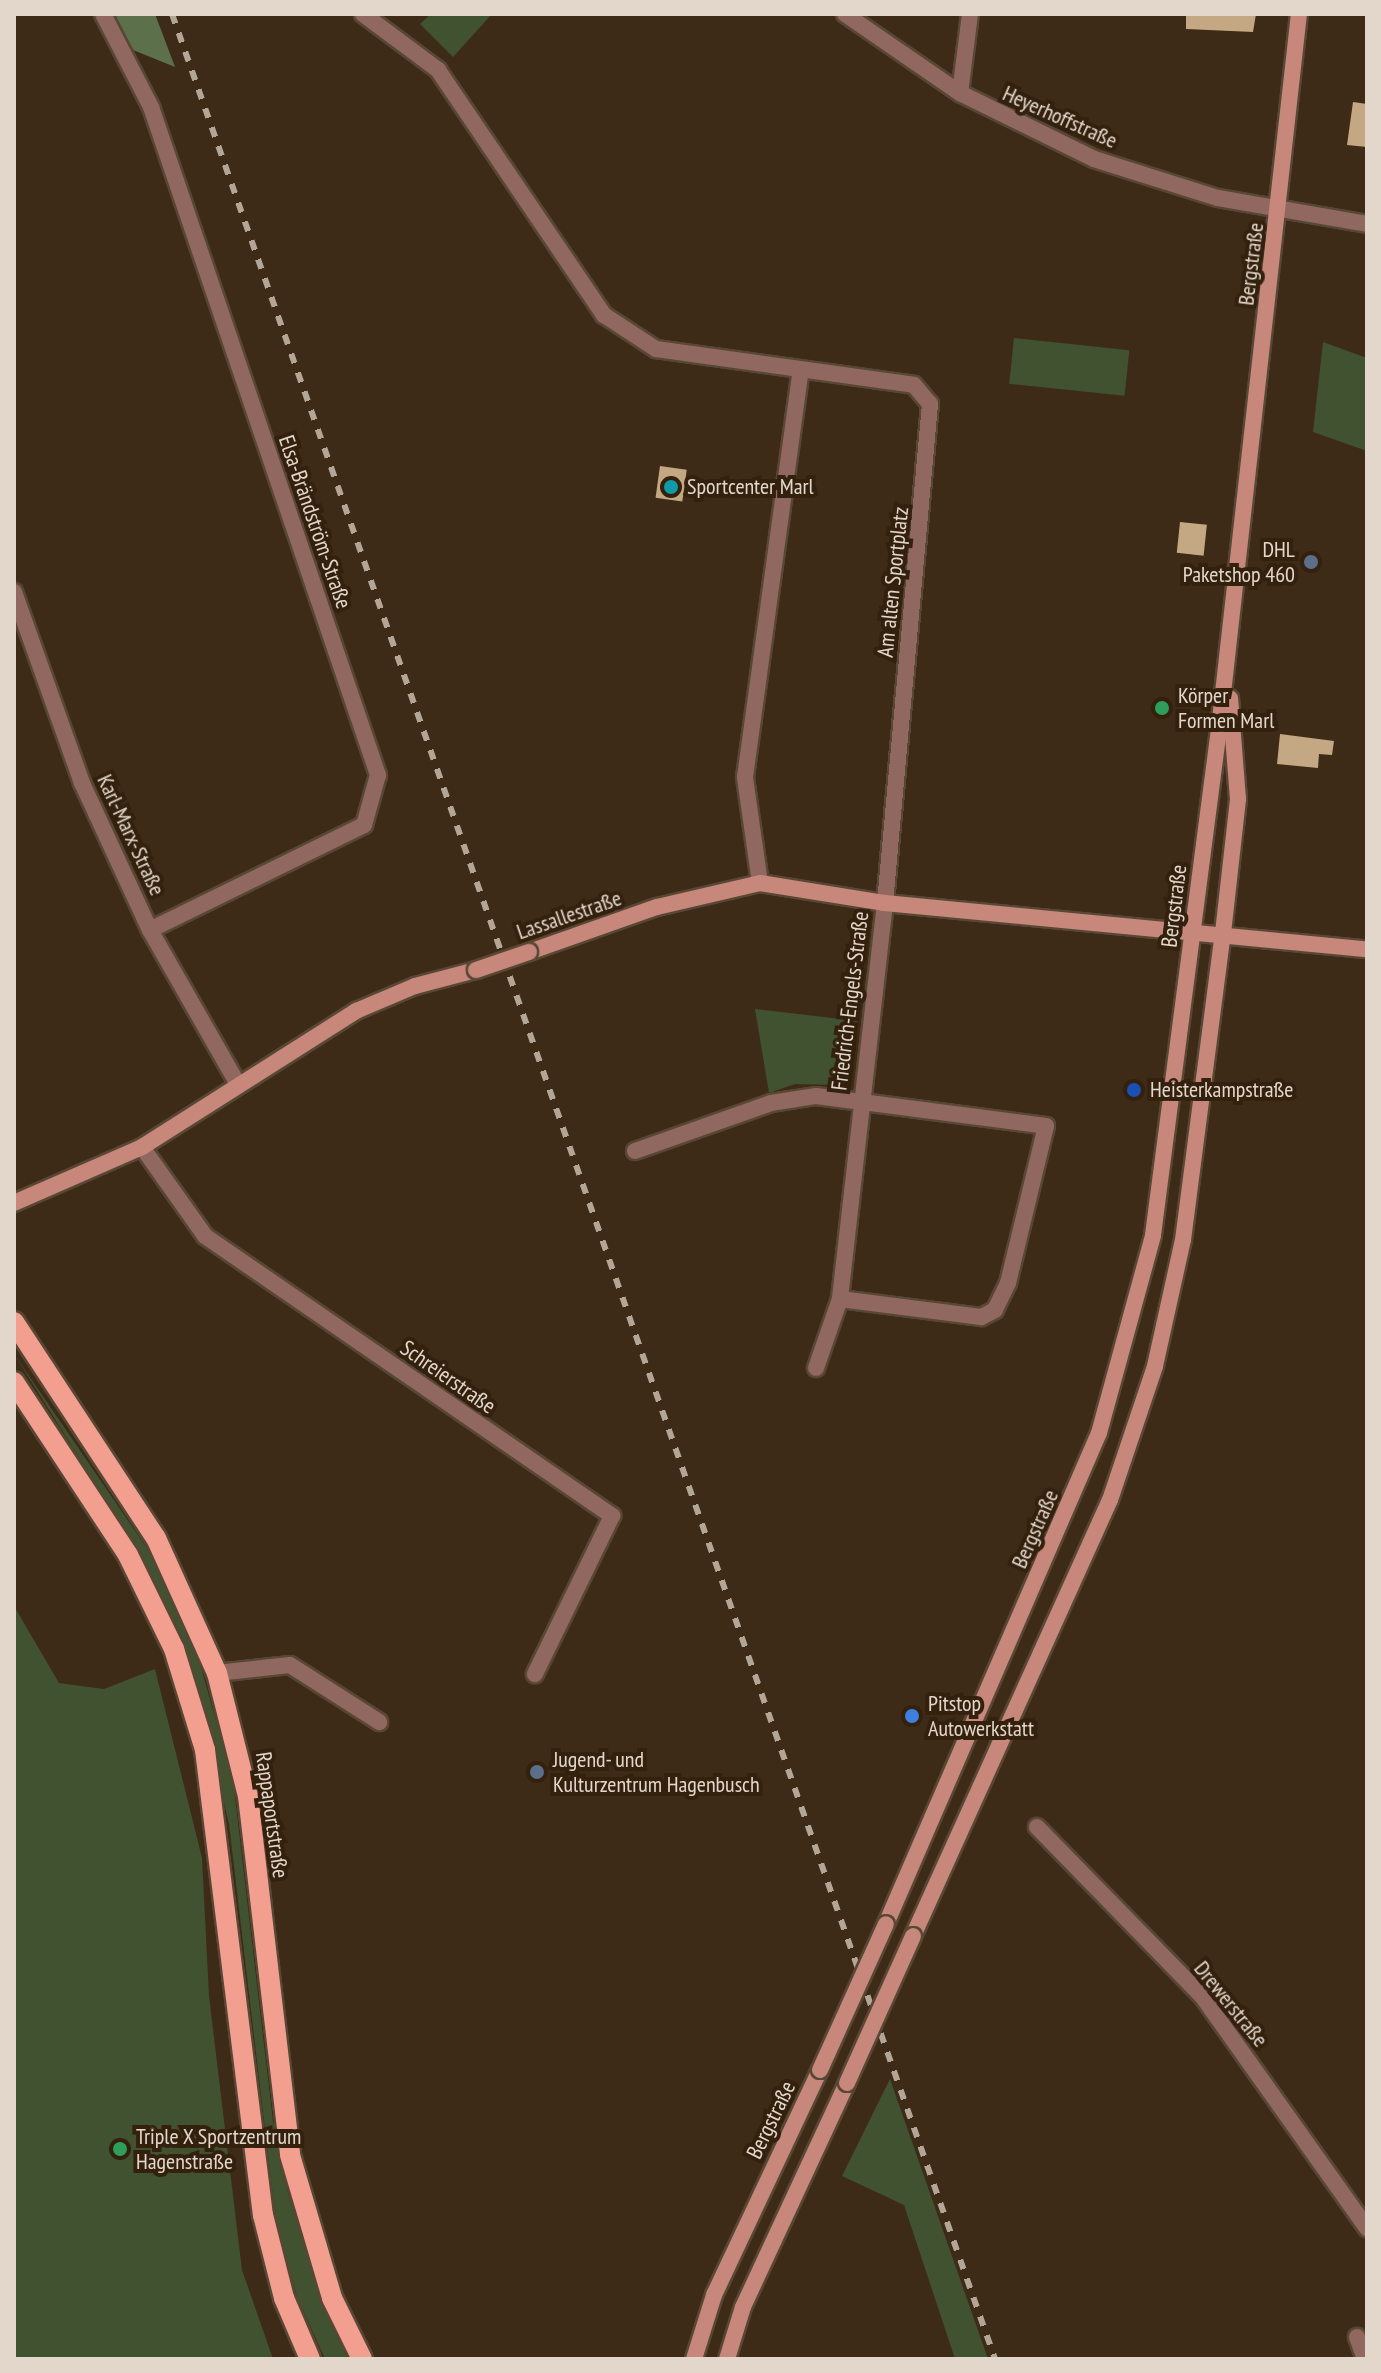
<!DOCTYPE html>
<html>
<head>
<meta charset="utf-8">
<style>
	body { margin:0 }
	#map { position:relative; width:1381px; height:2373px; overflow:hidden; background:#3d2b17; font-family:"PT Sans Narrow",sans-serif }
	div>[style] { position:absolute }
	.green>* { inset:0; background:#415230; transform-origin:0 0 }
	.forest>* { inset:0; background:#5d704c }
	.building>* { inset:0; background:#c3a883; transform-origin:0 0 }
	.roads { filter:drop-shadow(2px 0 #584734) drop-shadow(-2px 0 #584734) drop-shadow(0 2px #584734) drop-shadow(0 -2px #584734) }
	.street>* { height:16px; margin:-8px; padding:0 8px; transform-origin:8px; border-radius:8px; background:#916860 }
	.secondary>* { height:16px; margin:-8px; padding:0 8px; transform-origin:8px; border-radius:8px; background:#c7877b }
	.primary>* { height:20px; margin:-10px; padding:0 10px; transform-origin:10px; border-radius:10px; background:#f29f90 }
	.rail>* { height:6px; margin-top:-3px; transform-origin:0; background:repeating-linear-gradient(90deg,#b3a697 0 10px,transparent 0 20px) }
	.bridges { filter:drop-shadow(2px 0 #584734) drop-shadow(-2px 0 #584734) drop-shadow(0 2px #584734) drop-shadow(0 -2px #584734) }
	.secondary-bridge>* { height:16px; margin:-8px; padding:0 8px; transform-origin:8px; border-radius:8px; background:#c7877b }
	.dots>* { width:22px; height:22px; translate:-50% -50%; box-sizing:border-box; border:4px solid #33210e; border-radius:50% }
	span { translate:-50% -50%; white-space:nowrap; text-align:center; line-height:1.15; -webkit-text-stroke:8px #33210e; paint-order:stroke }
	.street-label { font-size:22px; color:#e3d7cb }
	.poi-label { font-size:22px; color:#e3d7cb }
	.left { translate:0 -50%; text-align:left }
	.right { translate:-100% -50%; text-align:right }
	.frame { position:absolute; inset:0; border:16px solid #e3d7cb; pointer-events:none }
</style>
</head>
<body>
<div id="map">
	<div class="green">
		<div style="clip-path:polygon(431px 14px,492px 14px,453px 57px,420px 24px)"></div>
		<div style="left:1014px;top:338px;width:116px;height:46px;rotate:6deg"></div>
		<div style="clip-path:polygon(1323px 342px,1367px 358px,1367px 451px,1313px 432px)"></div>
		<div style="clip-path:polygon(755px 1009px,858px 1021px,850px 1068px,837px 1085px,795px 1084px,769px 1093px)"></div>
		<div style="clip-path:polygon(14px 1354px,153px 1557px,196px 1650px,233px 1780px,273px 2121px,288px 2193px,323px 2305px,348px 2359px,325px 2359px,297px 2297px,276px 2223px,229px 1824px,192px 1668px,134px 1545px)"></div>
		<div style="clip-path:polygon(14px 1606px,59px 1683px,104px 1689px,155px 1669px,202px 1858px,209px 1996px,242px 2270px,273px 2359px,14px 2359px)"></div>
		<div style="clip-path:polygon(890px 2079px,988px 2359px,955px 2359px,904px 2205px,842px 2176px)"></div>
	</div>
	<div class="forest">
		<div style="clip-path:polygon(113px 14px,155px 14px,175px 67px,133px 50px)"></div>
	</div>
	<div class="building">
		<div style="clip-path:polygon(1186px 14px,1256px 14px,1253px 32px,1186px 29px)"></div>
		<div style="clip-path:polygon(1353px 102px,1367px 104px,1367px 147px,1347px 145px)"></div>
		<div style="left:660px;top:466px;width:27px;height:32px;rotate:8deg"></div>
		<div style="left:1180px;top:522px;width:27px;height:31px;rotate:6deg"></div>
		<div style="clip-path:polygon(1280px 734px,1334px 741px,1332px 755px,1319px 754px,1318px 768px,1277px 764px)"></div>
	</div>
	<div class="roads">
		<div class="street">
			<div style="left:103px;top:14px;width:105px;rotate:62.7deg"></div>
			<div style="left:151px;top:107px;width:706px;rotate:71.23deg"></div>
			<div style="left:378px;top:775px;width:52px;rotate:105.6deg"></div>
			<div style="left:364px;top:825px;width:238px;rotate:153.9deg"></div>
			<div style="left:363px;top:14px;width:94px;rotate:36.7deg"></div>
			<div style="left:438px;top:70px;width:296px;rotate:55.9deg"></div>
			<div style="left:604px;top:315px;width:62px;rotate:33.2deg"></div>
			<div style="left:656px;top:349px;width:260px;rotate:7.9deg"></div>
			<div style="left:914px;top:385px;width:25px;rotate:50deg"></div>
			<div style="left:930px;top:404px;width:501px;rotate:95.15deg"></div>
			<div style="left:885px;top:903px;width:399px;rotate:96.5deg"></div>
			<div style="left:840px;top:1299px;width:73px;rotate:109.2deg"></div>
			<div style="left:845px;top:14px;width:140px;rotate:34.5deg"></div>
			<div style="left:960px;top:93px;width:149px;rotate:26.2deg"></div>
			<div style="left:1094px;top:159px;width:130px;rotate:17.5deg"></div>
			<div style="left:1218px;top:198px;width:151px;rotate:9.9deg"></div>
			<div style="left:960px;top:93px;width:80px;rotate:-82.8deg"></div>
			<div style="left:14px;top:592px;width:203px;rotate:70.4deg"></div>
			<div style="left:82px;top:783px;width:162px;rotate:65.2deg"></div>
			<div style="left:150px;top:930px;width:177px;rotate:60.3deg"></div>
			<div style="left:760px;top:883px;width:107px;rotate:-98.1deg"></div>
			<div style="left:745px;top:777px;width:411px;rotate:-82.2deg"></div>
			<div style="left:142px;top:1147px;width:109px;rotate:54.7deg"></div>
			<div style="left:205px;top:1236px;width:494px;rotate:34.5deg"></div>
			<div style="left:612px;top:1516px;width:176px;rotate:116deg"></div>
			<div style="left:635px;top:1151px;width:144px;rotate:-19.4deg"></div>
			<div style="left:771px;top:1103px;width:46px;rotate:-8.8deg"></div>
			<div style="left:816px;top:1096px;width:232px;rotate:7.4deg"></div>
			<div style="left:1046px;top:1126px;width:162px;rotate:103.6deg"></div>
			<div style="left:1008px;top:1283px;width:30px;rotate:116deg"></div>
			<div style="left:995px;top:1310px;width:16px;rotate:153deg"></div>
			<div style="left:981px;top:1317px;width:142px;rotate:-172.7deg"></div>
			<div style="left:217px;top:1673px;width:73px;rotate:-6.3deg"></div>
			<div style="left:290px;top:1665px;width:106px;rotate:32.6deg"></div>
			<div style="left:1037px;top:1827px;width:236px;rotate:45.7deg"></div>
			<div style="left:1202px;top:1996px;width:285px;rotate:54.6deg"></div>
			<div style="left:1357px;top:2337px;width:23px;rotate:70deg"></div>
		</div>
		<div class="secondary">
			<div style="left:529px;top:952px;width:136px;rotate:-19.4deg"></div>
			<div style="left:657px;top:907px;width:106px;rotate:-13.1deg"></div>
			<div style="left:760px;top:883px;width:127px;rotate:9.1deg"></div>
			<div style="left:885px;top:903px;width:484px;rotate:5.5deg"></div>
			<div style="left:14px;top:1203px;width:140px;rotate:-23.6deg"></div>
			<div style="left:142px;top:1147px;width:254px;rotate:-32.4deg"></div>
			<div style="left:356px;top:1011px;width:64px;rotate:-23deg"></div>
			<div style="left:415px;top:986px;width:63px;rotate:-14.7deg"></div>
			<div style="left:886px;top:1924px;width:535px;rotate:-66.55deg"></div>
			<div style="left:1099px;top:1433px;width:205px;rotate:-74.7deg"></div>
			<div style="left:1153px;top:1235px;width:510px;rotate:-82.57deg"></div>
			<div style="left:1219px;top:729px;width:719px;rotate:-83.62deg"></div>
			<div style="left:913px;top:1936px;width:478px;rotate:-65.7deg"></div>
			<div style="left:1110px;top:1500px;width:141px;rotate:-71.4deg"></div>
			<div style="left:1155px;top:1366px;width:129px;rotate:-77.5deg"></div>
			<div style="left:1183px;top:1240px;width:310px;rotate:-82.6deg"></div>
			<div style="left:1223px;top:933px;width:135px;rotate:-83.6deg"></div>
			<div style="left:1238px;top:799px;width:101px;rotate:-94.5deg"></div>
			<div style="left:694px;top:2359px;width:67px;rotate:-72.6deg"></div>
			<div style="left:714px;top:2295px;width:249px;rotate:-64.8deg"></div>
			<div style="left:727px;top:2359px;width:54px;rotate:-72.9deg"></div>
			<div style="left:743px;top:2307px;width:247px;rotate:-65.1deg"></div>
		</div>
		<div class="primary">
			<div style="left:14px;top:1322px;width:258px;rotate:56.7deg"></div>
			<div style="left:156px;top:1538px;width:148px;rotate:65.7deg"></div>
			<div style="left:217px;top:1673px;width:127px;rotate:75.9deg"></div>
			<div style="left:248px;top:1796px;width:361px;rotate:83.3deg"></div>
			<div style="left:290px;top:2155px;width:149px;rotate:73.6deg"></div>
			<div style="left:332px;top:2298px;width:68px;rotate:63.8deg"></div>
			<div style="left:14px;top:1382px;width:207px;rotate:56.6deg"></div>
			<div style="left:128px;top:1555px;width:105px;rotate:63.9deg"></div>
			<div style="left:174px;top:1649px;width:106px;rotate:72.9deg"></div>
			<div style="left:205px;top:1750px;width:469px;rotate:82.9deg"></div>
			<div style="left:263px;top:2215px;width:86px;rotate:75.8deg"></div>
			<div style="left:284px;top:2298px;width:66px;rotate:66.9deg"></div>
		</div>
	</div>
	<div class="rail">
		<div style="left:172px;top:14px;width:2485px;rotate:70.66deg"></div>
	</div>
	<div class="bridges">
		<div class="secondary-bridge">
			<div style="left:476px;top:970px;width:56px;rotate:-18.8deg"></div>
			<div style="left:820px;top:2070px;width:160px;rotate:-65.7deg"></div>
			<div style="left:847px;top:2083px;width:161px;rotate:-65.8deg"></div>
		</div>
	</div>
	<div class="dots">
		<div style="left:671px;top:487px;background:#0f9aa8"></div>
		<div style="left:1311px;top:562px;background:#5c6f8a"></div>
		<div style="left:1162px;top:708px;background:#2e9e5b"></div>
		<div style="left:1134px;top:1090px;background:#1a4fb4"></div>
		<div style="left:912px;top:1716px;background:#3f7fe0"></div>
		<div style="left:537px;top:1772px;background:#5c6f8a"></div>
		<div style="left:120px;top:2149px;background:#2e9e5b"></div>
	</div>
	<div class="street-label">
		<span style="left:1060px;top:117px;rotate:24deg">Heyerhoffstraße</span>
		<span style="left:1251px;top:264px;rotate:-83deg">Bergstraße</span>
		<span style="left:315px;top:522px;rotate:71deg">Elsa-Brändström-Straße</span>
		<span style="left:893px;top:582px;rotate:-84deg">Am alten Sportplatz</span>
		<span style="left:131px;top:835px;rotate:65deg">Karl-Marx-Straße</span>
		<span style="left:1174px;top:906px;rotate:-83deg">Bergstraße</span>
		<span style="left:569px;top:915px;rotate:-19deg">Lassallestraße</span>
		<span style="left:850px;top:1001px;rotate:-83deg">Friedrich-Engels-Straße</span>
		<span style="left:448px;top:1377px;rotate:35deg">Schreierstraße</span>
		<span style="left:1035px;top:1529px;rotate:-66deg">Bergstraße</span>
		<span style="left:272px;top:1815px;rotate:82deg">Rappaportstraße</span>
		<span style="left:1231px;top:2004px;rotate:51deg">Drewerstraße</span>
		<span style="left:771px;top:2120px;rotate:-64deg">Bergstraße</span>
	</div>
	<div class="poi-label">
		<span class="left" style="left:687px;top:487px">Sportcenter Marl</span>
		<span class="right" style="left:1295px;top:562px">DHL<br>Paketshop 460</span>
		<span class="left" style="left:1178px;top:708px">Körper<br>Formen Marl</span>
		<span class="left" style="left:1150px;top:1090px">Heisterkampstraße</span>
		<span class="left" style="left:928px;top:1716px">Pitstop<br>Autowerkstatt</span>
		<span class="left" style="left:553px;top:1772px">Jugend- und<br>Kulturzentrum Hagenbusch</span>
		<span class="left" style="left:136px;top:2149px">Triple X Sportzentrum<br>Hagenstraße</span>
	</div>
	<div class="frame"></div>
</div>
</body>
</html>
